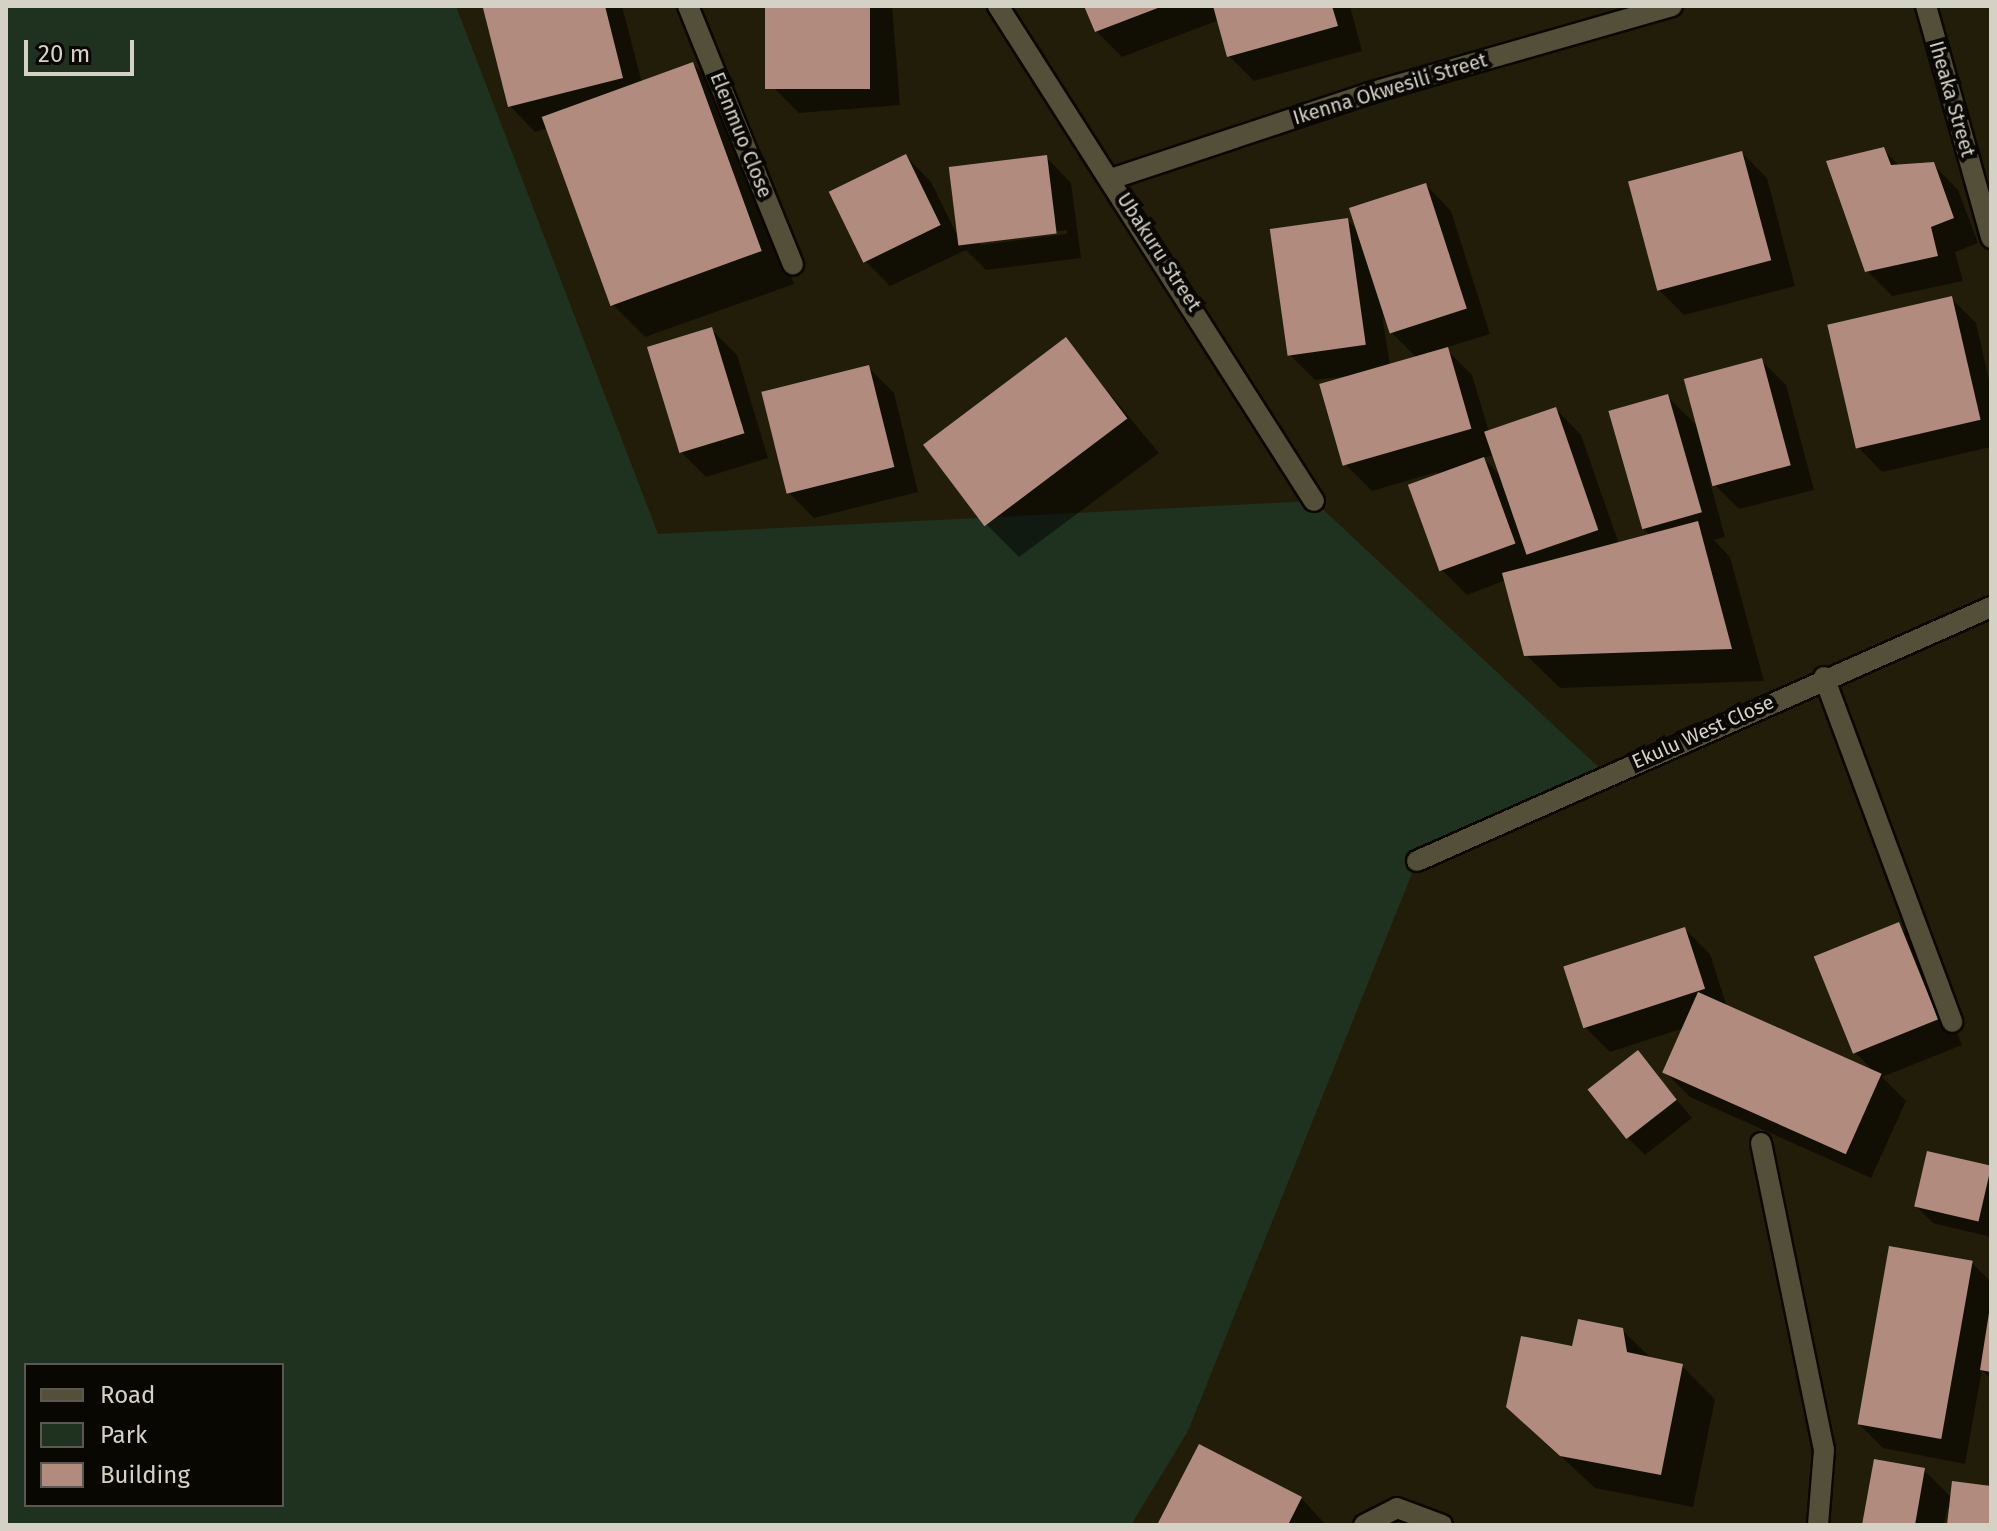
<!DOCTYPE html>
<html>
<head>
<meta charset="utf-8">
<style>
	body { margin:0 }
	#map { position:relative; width:1997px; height:1531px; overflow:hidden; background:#211d08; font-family:"Fira Sans",sans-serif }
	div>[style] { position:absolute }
	.green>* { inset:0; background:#1e321f }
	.shadow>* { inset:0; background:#0007 }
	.building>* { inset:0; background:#b18b7e; transform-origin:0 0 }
	.roads { filter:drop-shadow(2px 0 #0b0700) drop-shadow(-2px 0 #0b0700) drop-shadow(0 2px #0b0700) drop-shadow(0 -2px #0b0700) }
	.minor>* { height:20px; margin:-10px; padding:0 10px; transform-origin:10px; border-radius:10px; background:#534f38 }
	span { translate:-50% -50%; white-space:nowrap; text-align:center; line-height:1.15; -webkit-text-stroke:8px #090702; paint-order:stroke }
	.street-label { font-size:20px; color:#d4d2c5 }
	.frame { position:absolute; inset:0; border:8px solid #d4d2c5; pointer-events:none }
	.legend { position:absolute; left:24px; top:1363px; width:260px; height:144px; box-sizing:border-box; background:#090702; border:2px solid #5a5850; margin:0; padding:10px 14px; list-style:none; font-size:24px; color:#d4d2c5 }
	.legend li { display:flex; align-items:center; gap:16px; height:40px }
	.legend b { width:40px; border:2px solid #5a5850 }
	.scale { position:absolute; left:24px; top:40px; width:110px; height:36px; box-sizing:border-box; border:4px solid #d4d2c5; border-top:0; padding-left:10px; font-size:24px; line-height:28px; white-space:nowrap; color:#d4d2c5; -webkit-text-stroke:6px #090702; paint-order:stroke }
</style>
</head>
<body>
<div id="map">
	<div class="green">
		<div style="clip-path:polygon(evenodd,6px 6px,456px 6px,658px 534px,1314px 501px,1607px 775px,1417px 861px,1188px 1431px,1131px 1525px,6px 1525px,6px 6px,26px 1365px,282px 1365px,282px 1505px,26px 1505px,26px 1365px)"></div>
	</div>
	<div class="shadow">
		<div style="clip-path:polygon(499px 6px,622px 6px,642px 83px,693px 64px,726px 97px,794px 284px,645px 337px,612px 304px,548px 128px,535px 132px,510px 106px,485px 10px)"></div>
		<div style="clip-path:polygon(767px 6px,892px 6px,900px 105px,799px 113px,774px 88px)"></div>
		<div style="clip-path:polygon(1087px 6px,1350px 6px,1362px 51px,1254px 81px,1229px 56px,1219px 20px,1122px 57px,1096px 31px)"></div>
		<div style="clip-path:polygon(1883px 150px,1900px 166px,1933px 164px,1958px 190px,1978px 243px,1955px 252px,1963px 281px,1892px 296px,1867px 271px)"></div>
		<div style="clip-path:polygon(1742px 153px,1767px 178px,1795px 286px,1684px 315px,1659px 290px)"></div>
		<div style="clip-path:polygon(evenodd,906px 156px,931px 182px,960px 241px,1046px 157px,1071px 183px,1081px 258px,986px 270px,966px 250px,890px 286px,864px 260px,906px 156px,1067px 230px,1067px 234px,980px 245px,980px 241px,1067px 230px)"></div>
		<div style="clip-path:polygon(evenodd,1426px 185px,1451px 211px,1490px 334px,1445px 348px,1472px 375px,1489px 432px,1556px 409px,1581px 435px,1619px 544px,1651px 536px,1642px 528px,1667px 396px,1698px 427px,1761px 360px,1786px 385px,1814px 490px,1739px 509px,1709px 479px,1725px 537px,1714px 540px,1730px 557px,1764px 681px,1560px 688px,1526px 655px,1506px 580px,1467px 595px,1441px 569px,1437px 472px,1372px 491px,1347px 466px,1348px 376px,1315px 380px,1290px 355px,1347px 220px,1360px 233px,1426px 185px,1382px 314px,1390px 331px,1417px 358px,1390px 366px,1382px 314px,1426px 185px,1494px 455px,1502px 477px,1483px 458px,1494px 455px)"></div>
		<div style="clip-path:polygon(1951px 298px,1976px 323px,1991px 388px,1991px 447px,1882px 472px,1857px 446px)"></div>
		<div style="clip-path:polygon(711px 329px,737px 355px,768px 458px,706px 477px,681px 452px)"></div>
		<div style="clip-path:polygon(1065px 340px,1159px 453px,1019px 557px,986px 524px)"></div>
		<div style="clip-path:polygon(868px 367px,894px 393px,918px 492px,814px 518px,788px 492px)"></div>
		<div style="clip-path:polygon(1898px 924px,1923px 950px,1962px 1045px,1882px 1077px,1906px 1101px,1871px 1178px,1690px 1097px,1665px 1072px,1684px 1028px,1610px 1052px,1585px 1027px,1685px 929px,1710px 954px,1727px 1007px,1875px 1073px,1855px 1052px)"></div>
		<div style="clip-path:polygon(1637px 1052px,1692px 1118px,1645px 1155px,1628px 1138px)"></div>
		<div style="clip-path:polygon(1928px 1154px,1991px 1168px,1991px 1237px,1933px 1223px,1916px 1206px)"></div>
		<div style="clip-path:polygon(1972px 1263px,1991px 1282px,1991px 1379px,1982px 1370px,1965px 1464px,1883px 1448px,1858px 1423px)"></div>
		<div style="clip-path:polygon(1622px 1330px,1652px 1359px,1682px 1366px,1715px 1399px,1693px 1507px,1595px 1488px,1508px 1407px)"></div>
		<div style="clip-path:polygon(1924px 1470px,1952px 1498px,1991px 1488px,1991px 1525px,1949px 1525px,1948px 1505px,1944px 1525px,1864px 1525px)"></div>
		<div style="clip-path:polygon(1301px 1498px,1326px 1525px,1159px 1525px)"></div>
	</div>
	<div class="building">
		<div style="clip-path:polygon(605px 6px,623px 78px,508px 107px,483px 8px)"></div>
		<div style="left:765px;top:6px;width:105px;height:83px"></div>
		<div style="clip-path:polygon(1084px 6px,1163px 6px,1095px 32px)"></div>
		<div style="clip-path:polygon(1213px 6px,1332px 6px,1338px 26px,1227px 57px)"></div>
		<div style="left:693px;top:62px;width:201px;height:161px;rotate:70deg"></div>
		<div style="clip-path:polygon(1884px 147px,1891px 165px,1934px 162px,1954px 218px,1931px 227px,1938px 256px,1865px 272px,1826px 161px)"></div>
		<div style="left:1742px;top:151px;width:113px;height:118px;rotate:75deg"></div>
		<div style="left:906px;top:154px;width:79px;height:86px;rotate:64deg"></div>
		<div style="left:1047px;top:155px;width:79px;height:99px;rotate:83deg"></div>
		<div style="left:1426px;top:183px;width:132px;height:81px;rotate:72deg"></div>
		<div style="left:1348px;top:218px;width:128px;height:79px;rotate:82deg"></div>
		<div style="left:1952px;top:296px;width:127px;height:128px;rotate:77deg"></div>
		<div style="left:712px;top:327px;width:111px;height:68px;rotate:73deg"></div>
		<div style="left:1066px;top:337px;width:102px;height:179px;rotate:53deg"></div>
		<div style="left:1448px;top:347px;width:85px;height:134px;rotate:74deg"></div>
		<div style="left:1762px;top:358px;width:111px;height:81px;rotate:75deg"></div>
		<div style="left:869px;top:365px;width:105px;height:111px;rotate:76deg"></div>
		<div style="left:1668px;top:394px;width:123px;height:62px;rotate:74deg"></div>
		<div style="left:1556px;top:407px;width:130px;height:76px;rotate:71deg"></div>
		<div style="left:1484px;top:457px;width:92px;height:81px;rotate:70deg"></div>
		<div style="clip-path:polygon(1698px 521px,1732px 649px,1524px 656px,1502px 573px)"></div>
		<div style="left:1899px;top:922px;width:105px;height:92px;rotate:68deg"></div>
		<div style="left:1685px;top:927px;width:65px;height:128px;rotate:72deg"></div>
		<div style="left:1698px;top:992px;width:201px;height:88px;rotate:24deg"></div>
		<div style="left:1638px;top:1050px;width:63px;height:64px;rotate:52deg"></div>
		<div style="left:1927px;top:1151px;width:66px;height:57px;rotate:13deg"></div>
		<div style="left:1889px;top:1246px;width:85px;height:181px;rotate:10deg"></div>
		<div style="clip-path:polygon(1989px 1313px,1991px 1313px,1991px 1372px,1980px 1370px)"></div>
		<div style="clip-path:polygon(1578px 1319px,1623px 1328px,1627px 1352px,1683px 1364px,1661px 1475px,1560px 1456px,1506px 1407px,1521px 1336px,1572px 1346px)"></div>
		<div style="clip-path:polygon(1199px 1444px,1302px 1497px,1288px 1525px,1157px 1525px)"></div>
		<div style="clip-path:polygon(1874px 1459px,1925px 1468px,1915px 1525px,1862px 1525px)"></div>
		<div style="clip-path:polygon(1952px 1481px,1991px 1486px,1991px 1525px,1947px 1525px)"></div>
	</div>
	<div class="roads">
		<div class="minor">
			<div style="left:688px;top:6px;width:279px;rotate:67.9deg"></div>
			<div style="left:998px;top:6px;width:587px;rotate:57.45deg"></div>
			<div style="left:1926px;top:6px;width:241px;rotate:74.3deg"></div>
			<div style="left:1111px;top:179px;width:272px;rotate:-18.4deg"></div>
			<div style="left:1369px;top:93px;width:315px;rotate:-16deg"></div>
			<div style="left:1824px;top:677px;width:368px;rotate:69.6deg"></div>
			<div style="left:1417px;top:861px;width:628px;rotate:-23.87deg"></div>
			<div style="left:1761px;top:1143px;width:313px;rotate:78.4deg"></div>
			<div style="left:1824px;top:1450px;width:75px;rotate:94.6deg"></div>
			<div style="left:1364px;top:1525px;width:37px;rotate:-27deg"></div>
			<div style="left:1397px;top:1508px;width:48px;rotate:20.7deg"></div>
		</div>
	</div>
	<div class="street-label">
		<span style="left:1390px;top:89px;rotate:-17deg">Ikenna Okwesili Street</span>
		<span style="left:1952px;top:99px;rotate:74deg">Iheaka Street</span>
		<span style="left:741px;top:135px;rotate:68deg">Elenmuo Close</span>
		<span style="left:1159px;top:252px;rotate:57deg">Ubakuru Street</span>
		<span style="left:1703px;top:732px;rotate:-24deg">Ekulu West Close</span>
	</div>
	<div class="frame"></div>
	<ul class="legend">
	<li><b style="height:10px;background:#534f38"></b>Road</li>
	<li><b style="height:22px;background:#1e321f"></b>Park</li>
	<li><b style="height:22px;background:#b18b7e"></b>Building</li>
	</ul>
	<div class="scale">20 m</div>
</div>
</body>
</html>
